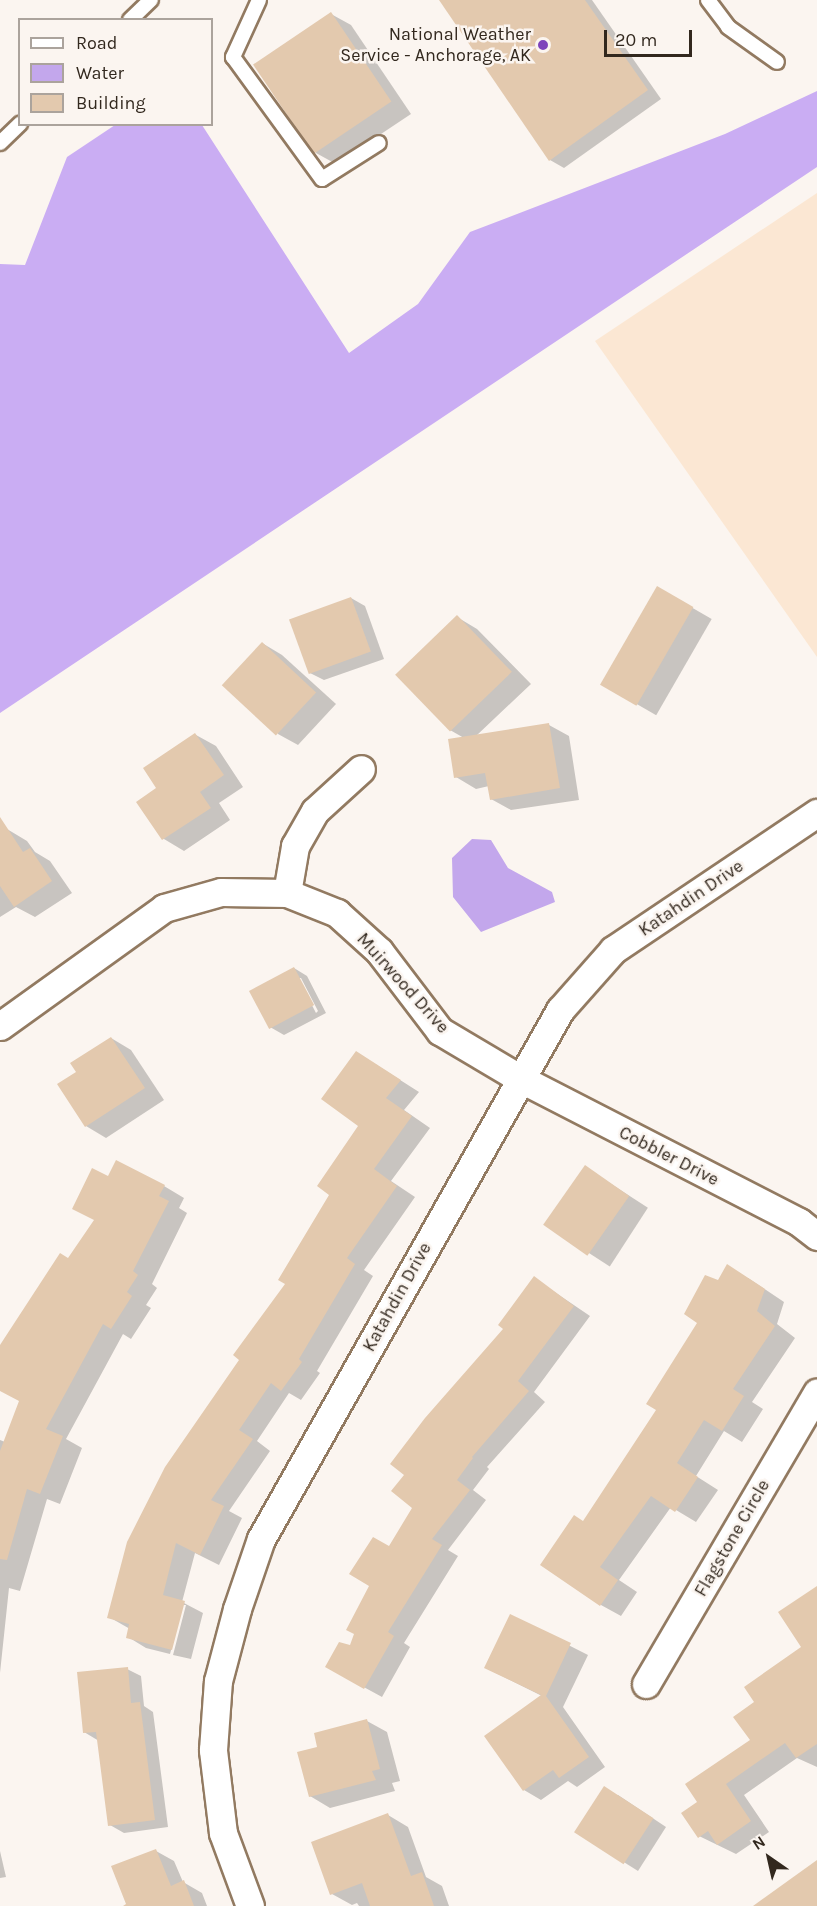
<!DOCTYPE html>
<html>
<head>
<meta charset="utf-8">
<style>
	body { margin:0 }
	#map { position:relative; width:817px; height:1906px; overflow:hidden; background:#fbf5f0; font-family:Karla,sans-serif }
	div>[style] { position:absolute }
	.built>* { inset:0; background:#fbe7d3 }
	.forest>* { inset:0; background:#caadf3 }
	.water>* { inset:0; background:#c3a7ec }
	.shadow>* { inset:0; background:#0003; transform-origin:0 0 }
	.building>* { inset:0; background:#e3c9ae; transform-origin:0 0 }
	.roads { filter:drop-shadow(2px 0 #927a61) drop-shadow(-2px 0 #927a61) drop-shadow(0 2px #927a61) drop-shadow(0 -2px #927a61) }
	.lane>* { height:14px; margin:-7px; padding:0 7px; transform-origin:7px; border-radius:7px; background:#fff }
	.street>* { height:27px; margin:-13.5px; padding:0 13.5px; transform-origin:13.5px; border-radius:13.5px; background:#fff }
	.dots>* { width:16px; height:16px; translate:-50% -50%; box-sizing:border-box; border:3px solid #fbf5f0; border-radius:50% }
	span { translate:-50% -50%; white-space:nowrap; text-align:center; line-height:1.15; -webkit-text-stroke:5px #fbf5f0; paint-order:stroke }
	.poi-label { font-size:18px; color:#32281e }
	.right { translate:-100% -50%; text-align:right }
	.street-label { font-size:18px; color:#32281e }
	.legend { position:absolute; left:18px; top:18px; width:195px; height:108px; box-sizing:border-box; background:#fbf5f0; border:2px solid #aba39c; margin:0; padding:8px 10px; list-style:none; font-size:18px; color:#32281e }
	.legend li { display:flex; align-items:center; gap:12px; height:30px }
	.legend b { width:30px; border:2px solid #aba39c }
	.north { position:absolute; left:739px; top:1828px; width:60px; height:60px; -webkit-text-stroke:4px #fbf5f0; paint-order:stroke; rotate:326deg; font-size:16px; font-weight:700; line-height:24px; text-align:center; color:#32281e }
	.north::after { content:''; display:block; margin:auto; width:21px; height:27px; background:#32281e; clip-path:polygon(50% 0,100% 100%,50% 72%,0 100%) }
	.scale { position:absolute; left:604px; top:30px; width:88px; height:27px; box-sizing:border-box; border:3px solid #32281e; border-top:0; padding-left:8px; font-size:18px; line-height:21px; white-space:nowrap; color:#32281e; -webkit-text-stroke:4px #fbf5f0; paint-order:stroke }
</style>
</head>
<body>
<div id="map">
	<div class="built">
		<div style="clip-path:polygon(817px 193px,817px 657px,595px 341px)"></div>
	</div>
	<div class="forest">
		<div style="clip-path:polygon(817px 91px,817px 167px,0 713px,0 264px,25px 265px,67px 157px,115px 125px,202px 125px,349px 353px,418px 304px,470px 232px,725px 134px)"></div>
	</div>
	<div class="water">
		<div style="clip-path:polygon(472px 839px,491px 840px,508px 868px,552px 892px,555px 902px,481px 932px,453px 897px,452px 858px)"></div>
	</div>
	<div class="shadow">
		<div style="clip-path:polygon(441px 0,592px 0,661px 99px,564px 168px,550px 160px)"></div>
		<div style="clip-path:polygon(331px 14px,351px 25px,411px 114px,336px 164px,316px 153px)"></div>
		<div style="left:658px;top:588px;width:62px;height:111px;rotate:30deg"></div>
		<div style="clip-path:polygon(351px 598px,365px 606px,384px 659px,324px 680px,310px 673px)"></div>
		<div style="clip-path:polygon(457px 617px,477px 629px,531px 684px,476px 736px,549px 725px,569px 736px,579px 800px,511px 810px,491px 799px,489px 786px,476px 789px,456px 777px,464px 738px,450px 730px,397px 674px)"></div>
		<div style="clip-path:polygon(262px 643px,282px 655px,336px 704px,298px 745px,278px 734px)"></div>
		<div style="clip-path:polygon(196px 735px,216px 746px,243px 787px,219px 803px,230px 820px,184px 851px,164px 839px,138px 802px,158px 789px)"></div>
		<div style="clip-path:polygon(7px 829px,27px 841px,35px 852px,50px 861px,72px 893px,35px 917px,16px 907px,0 917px,0 834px)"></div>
		<div style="clip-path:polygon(evenodd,294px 968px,307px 976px,326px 1013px,284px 1035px,270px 1027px,294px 968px,298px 978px,301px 978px,318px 1011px,316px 1013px,298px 978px)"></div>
		<div style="clip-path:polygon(111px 1038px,131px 1050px,164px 1100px,106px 1138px,86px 1126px,78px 1073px)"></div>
		<div style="clip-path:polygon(375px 1064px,419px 1092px,404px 1110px,430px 1128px,391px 1181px,415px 1197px,364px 1270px,373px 1276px,317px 1371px,320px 1373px,301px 1400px,289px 1393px,257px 1441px,270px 1451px,229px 1511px,242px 1518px,219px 1565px,195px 1553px,182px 1602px,203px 1613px,191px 1659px,173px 1655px,186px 1605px,183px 1605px,170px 1654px,146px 1648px,128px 1637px,130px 1629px,109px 1617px,241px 1359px,287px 1284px,331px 1194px,361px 1126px)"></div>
		<div style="left:585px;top:1167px;width:75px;height:70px;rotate:33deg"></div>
		<div style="clip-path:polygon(109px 1178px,164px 1186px,184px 1198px,179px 1208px,187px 1213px,152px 1284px,157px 1288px,146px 1305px,151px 1308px,131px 1339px,123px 1334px,66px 1439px,82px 1448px,60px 1504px,47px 1499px,20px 1591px,9px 1588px,0 1673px,0 1440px,5px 1442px,21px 1401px,0 1390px,0 1348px,68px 1260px,95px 1220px)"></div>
		<div style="clip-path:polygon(534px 1278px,590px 1316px,534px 1392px,545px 1402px,487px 1467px,489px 1469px,473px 1490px,486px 1500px,448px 1550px,458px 1556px,404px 1643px,410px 1647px,382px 1697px,327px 1667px,351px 1646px,390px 1548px,414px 1507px,406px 1474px,505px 1329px)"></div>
		<div style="clip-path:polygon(748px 1278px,784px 1302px,777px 1324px,795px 1338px,752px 1402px,763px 1409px,742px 1442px,724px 1431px,696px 1476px,718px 1490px,696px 1522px,671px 1507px,619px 1580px,637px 1592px,621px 1616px,601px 1605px,584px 1522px,658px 1410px,718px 1282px)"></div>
		<div style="clip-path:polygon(817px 1588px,817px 1767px,797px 1758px,744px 1795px,769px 1832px,736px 1854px,699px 1836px,699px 1803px,752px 1741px,756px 1703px,804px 1648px)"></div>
		<div style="clip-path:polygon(511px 1616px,588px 1655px,563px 1707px,605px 1767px,577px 1787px,568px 1781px,541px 1800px,524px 1790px,542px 1696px,486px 1668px)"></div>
		<div style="clip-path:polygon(127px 1669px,141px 1676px,144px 1706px,153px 1712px,168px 1827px,124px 1833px,110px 1825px,99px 1741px,84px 1732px)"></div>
		<div style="clip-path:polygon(367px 1721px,387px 1732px,400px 1781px,392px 1783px,395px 1791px,330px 1808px,310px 1796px,319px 1748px)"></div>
		<div style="clip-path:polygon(618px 1795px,666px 1827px,638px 1871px,576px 1832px)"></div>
		<div style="clip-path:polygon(388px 1815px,408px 1827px,426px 1877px,442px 1886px,449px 1906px,359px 1906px,357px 1903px,352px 1905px,332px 1894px)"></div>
		<div style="clip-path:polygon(0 1851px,6px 1877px,0 1878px)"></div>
		<div style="clip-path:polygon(156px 1851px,174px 1861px,183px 1882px,202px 1893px,207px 1906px,128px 1906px)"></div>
	</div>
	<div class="building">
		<div style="clip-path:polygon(439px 0,585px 0,648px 90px,549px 161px)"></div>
		<div style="left:331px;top:12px;width:108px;height:94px;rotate:56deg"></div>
		<div style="left:657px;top:586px;width:42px;height:114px;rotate:30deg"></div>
		<div style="left:351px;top:597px;width:58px;height:66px;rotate:70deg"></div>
		<div style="left:457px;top:615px;width:79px;height:86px;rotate:46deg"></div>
		<div style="left:262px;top:642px;width:74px;height:59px;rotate:43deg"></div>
		<div style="clip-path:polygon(549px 723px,560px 788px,490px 800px,485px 773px,454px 778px,448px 739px)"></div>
		<div style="clip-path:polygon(195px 733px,224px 775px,200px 792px,211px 808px,162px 840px,136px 802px,156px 788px,143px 768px)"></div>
		<div style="clip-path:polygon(0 817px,23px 852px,30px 848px,52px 881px,14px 907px,0 886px)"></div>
		<div style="left:294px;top:967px;width:43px;height:51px;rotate:62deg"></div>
		<div style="clip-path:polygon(111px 1037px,145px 1088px,85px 1127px,57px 1084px,76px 1072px,70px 1063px)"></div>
		<div style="clip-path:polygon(356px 1051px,401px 1080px,386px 1098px,412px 1116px,374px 1169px,397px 1186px,347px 1258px,355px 1264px,299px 1359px,302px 1362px,281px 1391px,271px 1383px,239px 1430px,253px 1439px,211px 1500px,224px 1506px,200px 1555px,176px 1543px,163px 1595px,185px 1601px,172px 1650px,126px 1638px,129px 1624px,107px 1618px,127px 1542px,165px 1467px,239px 1360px,233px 1355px,285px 1284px,278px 1280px,329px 1195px,317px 1186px,358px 1126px,321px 1099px)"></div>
		<div style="clip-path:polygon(116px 1160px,165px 1185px,159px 1196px,169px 1201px,133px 1271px,138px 1275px,127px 1292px,132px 1296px,111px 1329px,103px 1324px,46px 1429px,63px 1436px,40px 1494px,27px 1489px,7px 1560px,0 1559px,0 1451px,19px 1401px,0 1391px,0 1345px,60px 1253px,68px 1258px,94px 1220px,72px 1209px,92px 1168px,108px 1176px)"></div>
		<div style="left:585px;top:1165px;width:54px;height:73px;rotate:35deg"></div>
		<div style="clip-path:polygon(727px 1264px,765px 1289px,757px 1311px,775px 1326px,733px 1389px,744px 1396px,722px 1431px,704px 1420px,677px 1463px,698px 1477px,675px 1512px,651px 1496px,600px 1567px,618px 1580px,600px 1606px,540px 1565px,574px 1515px,583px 1521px,656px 1410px,646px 1404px,697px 1323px,684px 1314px,705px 1275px,718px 1280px)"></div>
		<div style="clip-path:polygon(534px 1276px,574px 1306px,518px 1381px,529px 1391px,472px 1457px,473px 1458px,457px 1480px,470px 1490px,432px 1539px,442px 1545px,388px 1632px,394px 1636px,364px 1689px,325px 1667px,339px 1642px,350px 1645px,354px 1634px,346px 1630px,369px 1586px,349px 1574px,373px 1537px,389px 1546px,412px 1508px,391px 1491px,404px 1475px,390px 1464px,425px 1418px,503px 1329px,498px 1325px)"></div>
		<div style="clip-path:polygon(817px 1586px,817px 1744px,796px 1758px,785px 1743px,726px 1784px,751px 1821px,717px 1845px,708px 1831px,698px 1838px,681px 1813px,697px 1802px,685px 1784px,750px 1740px,733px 1717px,754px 1702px,744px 1687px,801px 1647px,778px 1612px)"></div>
		<div style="clip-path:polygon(510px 1614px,571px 1643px,546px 1696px,589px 1757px,559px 1778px,553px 1770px,523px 1791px,484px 1736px,541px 1695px,484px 1668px)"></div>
		<div style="clip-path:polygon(128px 1667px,131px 1703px,140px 1702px,155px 1820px,108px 1826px,96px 1732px,83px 1733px,77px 1672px)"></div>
		<div style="clip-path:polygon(367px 1719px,380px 1769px,372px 1771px,376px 1780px,309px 1797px,297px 1752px,317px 1747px,314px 1733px)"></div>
		<div style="left:604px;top:1786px;width:59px;height:55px;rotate:33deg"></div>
		<div style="clip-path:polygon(388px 1813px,411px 1876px,422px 1872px,434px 1906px,370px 1906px,362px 1883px,330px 1895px,311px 1842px)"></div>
		<div style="clip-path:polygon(156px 1849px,171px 1886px,184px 1880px,194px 1906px,123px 1906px,126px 1904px,111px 1866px)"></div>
		<div style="clip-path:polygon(817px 1860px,817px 1906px,753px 1906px)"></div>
	</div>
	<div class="roads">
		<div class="lane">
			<div style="left:259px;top:0;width:63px;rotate:114.5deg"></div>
			<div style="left:233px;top:57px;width:151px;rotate:53.9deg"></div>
			<div style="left:322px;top:179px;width:67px;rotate:-32.3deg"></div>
			<div style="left:708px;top:0;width:34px;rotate:53deg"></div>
			<div style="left:728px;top:27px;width:60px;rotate:35.5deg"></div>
			<div style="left:130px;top:20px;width:29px;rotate:-44deg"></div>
			<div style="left:0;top:143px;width:28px;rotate:-44deg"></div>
		</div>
		<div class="street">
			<div style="left:287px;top:893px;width:48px;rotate:-80.3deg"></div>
			<div style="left:295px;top:846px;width:40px;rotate:-60.3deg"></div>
			<div style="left:315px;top:811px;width:62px;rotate:-42.4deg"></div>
			<div style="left:0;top:1026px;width:202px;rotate:-35.7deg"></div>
			<div style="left:164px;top:908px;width:59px;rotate:-15.7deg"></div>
			<div style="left:221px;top:892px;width:66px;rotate:0.9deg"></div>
			<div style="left:287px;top:893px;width:54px;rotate:21.8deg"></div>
			<div style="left:337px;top:913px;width:57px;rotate:42.1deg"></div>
			<div style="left:379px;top:951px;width:101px;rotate:52.7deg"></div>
			<div style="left:440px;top:1031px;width:92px;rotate:30.7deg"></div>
			<div style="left:519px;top:1078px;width:315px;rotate:27.2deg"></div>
			<div style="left:799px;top:1222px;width:23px;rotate:38deg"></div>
			<div style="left:646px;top:1684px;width:338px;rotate:-59.6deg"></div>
			<div style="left:250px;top:1906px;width:78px;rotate:-110.3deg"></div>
			<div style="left:223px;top:1833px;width:84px;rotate:-96.9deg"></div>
			<div style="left:213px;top:1750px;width:69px;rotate:-85.9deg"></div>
			<div style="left:218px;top:1681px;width:74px;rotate:-75.2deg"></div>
			<div style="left:237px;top:1609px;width:74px;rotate:-71.1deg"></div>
			<div style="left:261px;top:1539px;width:608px;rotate:-60.52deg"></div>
			<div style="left:560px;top:1010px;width:80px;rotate:-48.5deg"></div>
			<div style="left:613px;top:950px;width:246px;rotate:-33.9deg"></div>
		</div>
	</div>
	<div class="dots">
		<div style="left:543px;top:45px;background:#7e44bb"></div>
	</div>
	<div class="poi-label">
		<span class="right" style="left:531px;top:45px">National Weather<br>Service - Anchorage, AK</span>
	</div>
	<div class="street-label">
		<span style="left:691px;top:898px;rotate:-34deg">Katahdin Drive</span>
		<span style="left:403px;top:983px;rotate:48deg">Muirwood Drive</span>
		<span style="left:669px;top:1156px;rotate:27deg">Cobbler Drive</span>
		<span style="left:397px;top:1297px;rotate:-61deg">Katahdin Drive</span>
		<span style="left:732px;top:1538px;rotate:-60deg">Flagstone Circle</span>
	</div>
	<ul class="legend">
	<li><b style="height:8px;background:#fff"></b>Road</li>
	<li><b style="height:16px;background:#c3a7ec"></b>Water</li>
	<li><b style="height:16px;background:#e3c9ae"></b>Building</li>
	</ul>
	<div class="north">N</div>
	<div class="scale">20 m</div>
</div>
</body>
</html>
